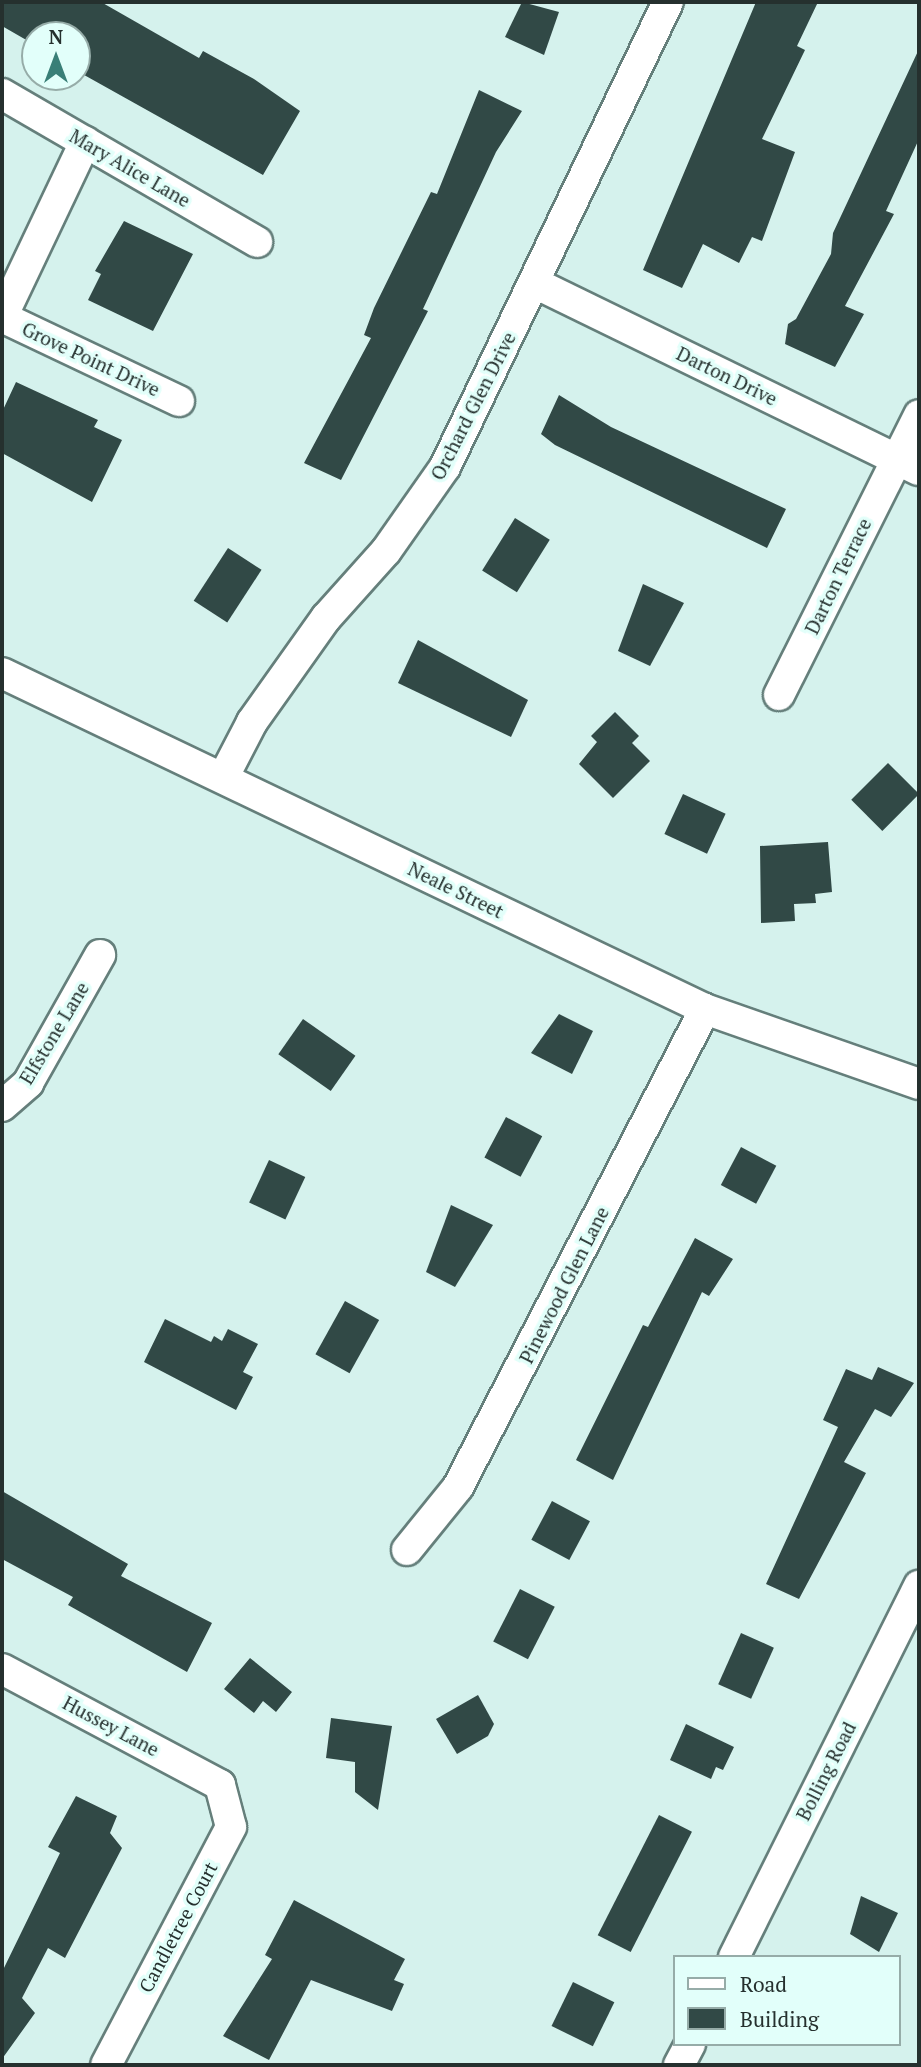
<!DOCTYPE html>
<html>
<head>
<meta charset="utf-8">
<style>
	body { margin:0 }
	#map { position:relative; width:921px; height:2067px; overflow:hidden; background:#d5f2ed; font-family:"PT Serif",serif }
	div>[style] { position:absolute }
	.building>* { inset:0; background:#314946; transform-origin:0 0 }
	.roads { filter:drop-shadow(2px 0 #657f7b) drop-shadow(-2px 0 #657f7b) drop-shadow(0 2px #657f7b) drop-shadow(0 -2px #657f7b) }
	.minor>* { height:30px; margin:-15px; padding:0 15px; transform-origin:15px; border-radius:15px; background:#fff }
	span { translate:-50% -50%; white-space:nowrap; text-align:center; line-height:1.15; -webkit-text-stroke:7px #e2fffa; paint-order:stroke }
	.street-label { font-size:19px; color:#25302e }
	.frame { position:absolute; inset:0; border:4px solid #25302e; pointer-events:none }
	.legend { position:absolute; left:673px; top:1955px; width:228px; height:91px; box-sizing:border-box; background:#e2fffa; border:2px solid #96aca8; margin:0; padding:9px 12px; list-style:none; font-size:21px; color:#25302e }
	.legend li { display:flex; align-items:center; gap:14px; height:35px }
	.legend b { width:35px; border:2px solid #96aca8 }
	.north { position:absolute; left:21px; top:21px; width:70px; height:70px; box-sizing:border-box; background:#e2fffa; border:2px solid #96aca8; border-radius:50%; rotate:0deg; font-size:19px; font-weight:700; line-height:28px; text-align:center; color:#25302e }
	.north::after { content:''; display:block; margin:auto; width:24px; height:32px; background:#397f77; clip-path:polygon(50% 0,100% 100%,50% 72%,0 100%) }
</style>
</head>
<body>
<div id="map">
	<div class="building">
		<div style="clip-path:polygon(2px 2px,101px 2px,199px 58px,203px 51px,254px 79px,300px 111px,263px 175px,77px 71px,77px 35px,35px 35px,35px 45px,2px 26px)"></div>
		<div style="clip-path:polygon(522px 2px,559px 12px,544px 55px,505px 37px)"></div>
		<div style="clip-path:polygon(756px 2px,818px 2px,797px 46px,805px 50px,762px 139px,795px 152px,762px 241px,752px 237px,739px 263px,703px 244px,682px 288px,643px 270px)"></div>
		<div style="clip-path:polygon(919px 49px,919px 139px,886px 211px,894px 214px,845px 306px,864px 314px,835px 367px,785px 344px,788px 324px,796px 319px,831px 254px,833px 233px)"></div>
		<div style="clip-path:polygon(479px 90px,522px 111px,496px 152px,423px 309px,428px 311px,341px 480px,304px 463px,371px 338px,364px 335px,374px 308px,431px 192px,437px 194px)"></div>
		<div style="clip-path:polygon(124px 221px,193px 254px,153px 331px,88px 300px,101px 274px,95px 271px)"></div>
		<div style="clip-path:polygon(16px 382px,98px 420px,94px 427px,122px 440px,92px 502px,2px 453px,2px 412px)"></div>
		<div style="clip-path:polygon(559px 395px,611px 427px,786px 509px,767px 548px,555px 445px,541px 434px)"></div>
		<div style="left:515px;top:518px;width:41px;height:62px;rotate:32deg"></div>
		<div style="left:228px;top:548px;width:40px;height:63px;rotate:33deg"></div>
		<div style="clip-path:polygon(643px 584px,684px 603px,650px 666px,618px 651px)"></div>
		<div style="clip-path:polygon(418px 640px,528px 700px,511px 737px,398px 683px)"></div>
		<div style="clip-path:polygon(615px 712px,639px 736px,632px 743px,650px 761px,613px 798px,579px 764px,597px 742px,591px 736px)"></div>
		<div style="left:888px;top:763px;width:44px;height:52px;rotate:45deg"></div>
		<div style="left:683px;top:794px;width:47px;height:44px;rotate:25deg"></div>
		<div style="clip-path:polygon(828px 842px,832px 892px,815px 894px,816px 903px,794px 904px,795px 921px,761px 923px,760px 846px)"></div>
		<div style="clip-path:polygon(559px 1014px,593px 1031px,572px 1074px,531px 1053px)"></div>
		<div style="left:303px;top:1019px;width:64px;height:43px;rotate:35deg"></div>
		<div style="left:506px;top:1117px;width:41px;height:46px;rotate:28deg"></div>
		<div style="left:741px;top:1147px;width:40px;height:43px;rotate:28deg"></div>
		<div style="left:269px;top:1160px;width:40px;height:47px;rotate:25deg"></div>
		<div style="clip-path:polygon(451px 1205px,493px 1225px,455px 1287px,426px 1272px)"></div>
		<div style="clip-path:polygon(695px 1238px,733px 1259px,709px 1296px,702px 1292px,613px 1480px,576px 1460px,643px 1325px,648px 1327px)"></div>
		<div style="left:345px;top:1301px;width:39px;height:61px;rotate:29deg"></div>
		<div style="clip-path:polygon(165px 1319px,211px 1342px,214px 1336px,222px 1341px,228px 1329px,258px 1344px,243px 1372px,253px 1377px,236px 1410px,144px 1362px)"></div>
		<div style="clip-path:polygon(878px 1367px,914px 1383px,891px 1417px,875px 1409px,844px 1462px,866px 1473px,799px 1599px,766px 1584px,838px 1427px,823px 1420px,846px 1369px,872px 1380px)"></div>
		<div style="clip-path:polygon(2px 1491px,128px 1564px,121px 1576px,212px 1623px,187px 1672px,68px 1605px,73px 1597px,2px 1559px)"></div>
		<div style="left:552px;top:1501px;width:43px;height:44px;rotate:28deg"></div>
		<div style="left:520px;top:1589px;width:39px;height:59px;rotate:27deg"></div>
		<div style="left:741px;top:1633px;width:36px;height:56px;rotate:24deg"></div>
		<div style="clip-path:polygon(250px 1658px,292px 1692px,276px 1712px,263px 1701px,254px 1713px,224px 1689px)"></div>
		<div style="clip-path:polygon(478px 1695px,494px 1724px,488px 1736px,457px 1754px,436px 1719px)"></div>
		<div style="clip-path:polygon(331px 1718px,392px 1726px,378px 1810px,355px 1792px,355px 1762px,326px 1758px)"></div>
		<div style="clip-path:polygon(686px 1724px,734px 1747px,723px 1770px,716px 1767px,711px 1779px,670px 1760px)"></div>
		<div style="clip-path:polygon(76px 1796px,117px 1816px,110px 1833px,122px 1848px,65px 1958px,48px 1948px,22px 1998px,35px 2013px,2px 2059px,2px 1972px,60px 1853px,48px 1847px)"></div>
		<div style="left:659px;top:1815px;width:37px;height:135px;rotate:27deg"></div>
		<div style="clip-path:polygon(861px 1896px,898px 1913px,879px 1952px,850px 1934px)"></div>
		<div style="clip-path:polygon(294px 1900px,405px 1959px,394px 1980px,404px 1984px,392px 2011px,311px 1980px,269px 2060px,223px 2036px,272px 1959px,265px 1955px)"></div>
		<div style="left:573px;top:1982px;width:46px;height:49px;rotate:26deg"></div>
	</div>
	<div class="roads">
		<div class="minor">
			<div style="left:2px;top:94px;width:295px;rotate:30.1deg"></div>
			<div style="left:535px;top:283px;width:427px;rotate:26deg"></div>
			<div style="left:2px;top:317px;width:196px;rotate:25.4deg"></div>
			<div style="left:2px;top:317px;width:194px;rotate:-64.6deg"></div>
			<div style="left:2px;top:673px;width:779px;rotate:25.55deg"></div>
			<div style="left:705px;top:1009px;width:227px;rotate:19.3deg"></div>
			<div style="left:779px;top:695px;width:313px;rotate:-63.4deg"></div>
			<div style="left:223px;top:778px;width:63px;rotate:-62.6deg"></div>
			<div style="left:252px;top:722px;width:128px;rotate:-54.6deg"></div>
			<div style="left:326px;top:618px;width:90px;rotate:-48.2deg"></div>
			<div style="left:386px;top:551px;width:103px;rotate:-54.9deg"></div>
			<div style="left:445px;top:467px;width:516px;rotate:-64.38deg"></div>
			<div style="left:2px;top:1106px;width:35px;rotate:-41deg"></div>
			<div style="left:28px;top:1083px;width:147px;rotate:-60.6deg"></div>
			<div style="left:407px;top:1550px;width:81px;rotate:-51deg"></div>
			<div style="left:458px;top:1487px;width:538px;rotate:-62.67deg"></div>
			<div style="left:2px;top:1669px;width:247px;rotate:28deg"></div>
			<div style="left:220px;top:1785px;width:43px;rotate:75.3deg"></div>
			<div style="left:231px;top:1827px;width:269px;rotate:117.7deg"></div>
			<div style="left:734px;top:1957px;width:415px;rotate:-63.5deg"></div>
			<div style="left:679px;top:2065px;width:24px;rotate:-62deg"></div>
		</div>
	</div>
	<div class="street-label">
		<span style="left:130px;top:168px;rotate:30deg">Mary Alice Lane</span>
		<span style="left:91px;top:359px;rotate:25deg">Grove Point Drive</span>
		<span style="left:727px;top:376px;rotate:26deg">Darton Drive</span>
		<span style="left:473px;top:406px;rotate:-63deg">Orchard Glen Drive</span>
		<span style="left:838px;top:576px;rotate:-64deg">Darton Terrace</span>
		<span style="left:456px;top:890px;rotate:26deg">Neale Street</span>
		<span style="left:54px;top:1033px;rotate:-59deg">Elfstone Lane</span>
		<span style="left:564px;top:1285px;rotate:-63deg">Pinewood Glen Lane</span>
		<span style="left:111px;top:1726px;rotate:28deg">Hussey Lane</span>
		<span style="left:826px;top:1771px;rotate:-63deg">Bolling Road</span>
		<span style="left:178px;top:1927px;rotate:-62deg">Candletree Court</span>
	</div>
	<div class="frame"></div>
	<ul class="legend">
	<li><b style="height:9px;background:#fff"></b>Road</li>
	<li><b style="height:19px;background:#314946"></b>Building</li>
	</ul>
	<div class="north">N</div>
</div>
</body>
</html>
